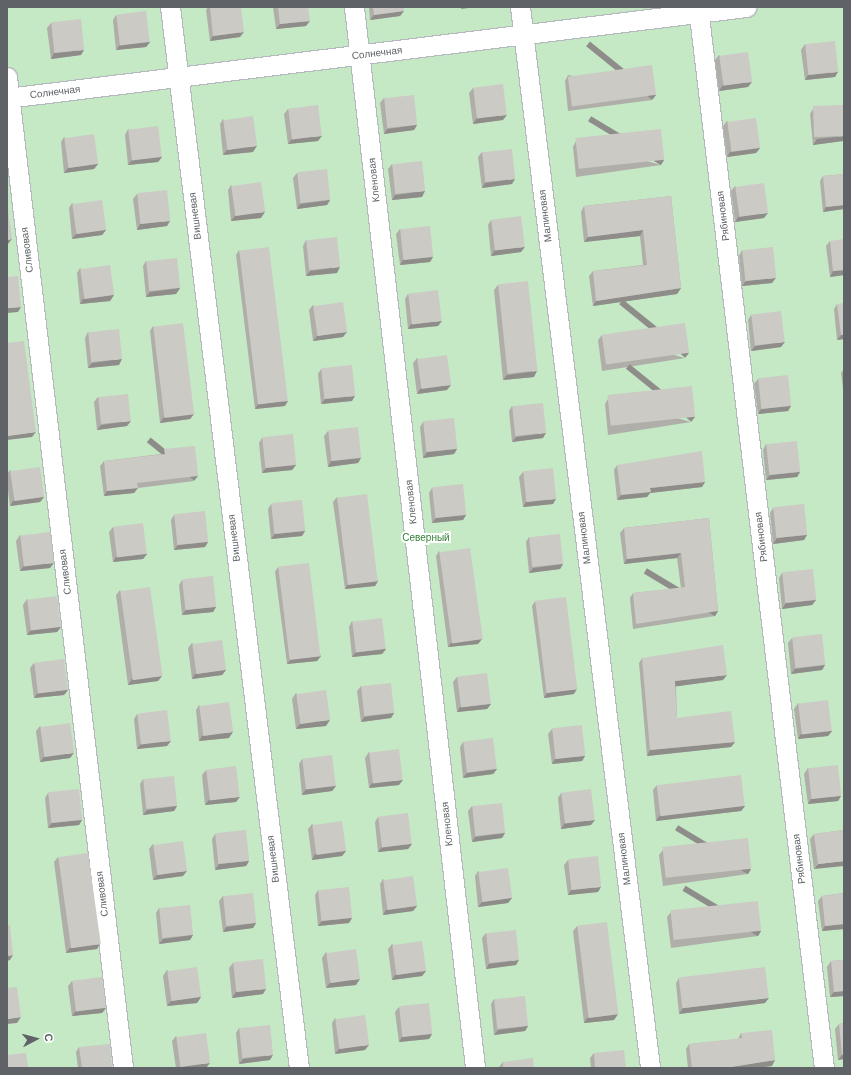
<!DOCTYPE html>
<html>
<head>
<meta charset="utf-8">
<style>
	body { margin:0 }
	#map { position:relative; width:851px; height:1075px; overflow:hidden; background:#f1efe8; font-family:"Work Sans",sans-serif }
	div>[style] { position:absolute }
	.green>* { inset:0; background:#c5e8c5; transform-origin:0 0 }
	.roads { filter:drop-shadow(1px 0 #b5b8bc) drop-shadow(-1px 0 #b5b8bc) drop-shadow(0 1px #b5b8bc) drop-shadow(0 -1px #b5b8bc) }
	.street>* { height:19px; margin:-9.5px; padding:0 9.5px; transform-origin:9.5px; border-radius:9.5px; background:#fff }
	.wall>* { inset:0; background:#afaea9 }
	.shaded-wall>* { inset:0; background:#8f8d8a; transform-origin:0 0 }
	.building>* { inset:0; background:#cccac5; transform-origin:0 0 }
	span { translate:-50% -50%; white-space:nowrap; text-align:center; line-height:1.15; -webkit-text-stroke:4px #fff; paint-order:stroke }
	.street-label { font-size:10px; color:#5f6368 }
	.park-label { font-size:10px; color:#348238 }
	.frame { position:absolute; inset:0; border:8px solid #5f6368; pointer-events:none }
	.north { position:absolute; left:16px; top:1019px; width:40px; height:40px; -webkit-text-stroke:3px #fff; paint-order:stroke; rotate:84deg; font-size:11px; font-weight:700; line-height:16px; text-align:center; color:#5f6368 }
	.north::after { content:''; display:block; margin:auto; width:14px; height:18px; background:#5f6368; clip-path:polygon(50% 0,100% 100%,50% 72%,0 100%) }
</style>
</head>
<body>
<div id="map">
	<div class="green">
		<div style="left:7px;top:7px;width:837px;height:1061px"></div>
	</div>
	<div class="roads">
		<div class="street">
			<div style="left:170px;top:7px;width:1069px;rotate:83.07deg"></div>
			<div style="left:354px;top:7px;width:1068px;rotate:83.49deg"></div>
			<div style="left:520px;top:7px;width:1069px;rotate:83.01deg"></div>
			<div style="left:698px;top:7px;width:1068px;rotate:83.23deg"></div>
			<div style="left:7px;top:77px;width:998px;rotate:83.32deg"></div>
			<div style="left:7px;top:98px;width:745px;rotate:-7.02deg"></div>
		</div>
	</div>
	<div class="wall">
		<div style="clip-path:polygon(208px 7px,241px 7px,240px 37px,210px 41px,206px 10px)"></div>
		<div style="clip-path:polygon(273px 7px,308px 7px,306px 26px,276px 29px)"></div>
		<div style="clip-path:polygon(369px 7px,404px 7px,404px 11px,400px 16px,370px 20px)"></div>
		<div style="clip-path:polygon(116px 15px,150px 42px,146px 47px,116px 50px,113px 20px)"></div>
		<div style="clip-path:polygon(51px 23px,81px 55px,51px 59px,47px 28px)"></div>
		<div style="clip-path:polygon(805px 44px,835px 77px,805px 80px,801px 50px)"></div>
		<div style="clip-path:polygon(719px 55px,748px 87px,719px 91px,715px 60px)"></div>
		<div style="clip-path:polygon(568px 75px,656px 95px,652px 100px,568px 111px,565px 81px)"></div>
		<div style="clip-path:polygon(473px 88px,503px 120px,473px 124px,469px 93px)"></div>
		<div style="clip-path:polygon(384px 98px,417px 125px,414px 130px,384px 134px,380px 103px)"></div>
		<div style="clip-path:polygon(288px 109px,318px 141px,288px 144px,284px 114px)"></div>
		<div style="clip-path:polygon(813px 109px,843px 141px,813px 145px,810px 114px)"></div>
		<div style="clip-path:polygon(223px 119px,253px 152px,223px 155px,220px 124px)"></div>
		<div style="clip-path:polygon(727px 121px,760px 148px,756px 153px,727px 157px,723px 126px)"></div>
		<div style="clip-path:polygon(128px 129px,162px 157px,158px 162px,128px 165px,125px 135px)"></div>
		<div style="clip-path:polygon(64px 137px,98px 164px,94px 169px,64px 173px,61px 142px)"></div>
		<div style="clip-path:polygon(576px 141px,661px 165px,576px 177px,573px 147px)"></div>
		<div style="clip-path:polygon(482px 152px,512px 184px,482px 188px,478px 157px)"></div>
		<div style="clip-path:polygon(392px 164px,422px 197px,392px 200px,388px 169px)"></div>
		<div style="clip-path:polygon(297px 173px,330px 200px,327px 205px,297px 209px,293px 178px)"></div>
		<div style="clip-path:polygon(844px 174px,844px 209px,823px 212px,820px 181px,823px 176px)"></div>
		<div style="clip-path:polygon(231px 185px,261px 218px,231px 221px,228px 190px)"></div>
		<div style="clip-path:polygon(735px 186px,764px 218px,735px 222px,731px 191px)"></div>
		<div style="clip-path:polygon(137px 194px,167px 226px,137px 230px,133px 199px)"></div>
		<div style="clip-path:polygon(671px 196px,681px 288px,677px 294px,593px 306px,589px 276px,593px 271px,643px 265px,640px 236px,584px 242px,581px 212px,584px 206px)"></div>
		<div style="clip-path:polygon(72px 203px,106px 230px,102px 235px,72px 239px,69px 208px)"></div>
		<div style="clip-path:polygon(491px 220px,521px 252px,491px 256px,488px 225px)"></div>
		<div style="clip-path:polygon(400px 229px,433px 257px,430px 262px,400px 265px,396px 234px)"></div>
		<div style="clip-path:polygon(306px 240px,337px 273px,306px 276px,303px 246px)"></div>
		<div style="clip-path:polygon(830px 241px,844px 275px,830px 277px,826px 246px)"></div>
		<div style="clip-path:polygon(239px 250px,285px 406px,255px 409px,236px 255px)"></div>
		<div style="clip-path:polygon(742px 250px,772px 283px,742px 286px,739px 256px)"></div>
		<div style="clip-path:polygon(146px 261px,180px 288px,176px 294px,146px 297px,143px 266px)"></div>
		<div style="clip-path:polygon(80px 268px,114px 295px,110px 301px,80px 304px,77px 273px)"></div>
		<div style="clip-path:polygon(498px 285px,534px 377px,503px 380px,494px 290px)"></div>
		<div style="clip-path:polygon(408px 294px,438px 326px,408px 329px,405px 299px)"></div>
		<div style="clip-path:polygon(837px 304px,844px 339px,837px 340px,834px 309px)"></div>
		<div style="clip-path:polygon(313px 305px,343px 337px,313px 341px,309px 310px)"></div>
		<div style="clip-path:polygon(751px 315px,781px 347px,751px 351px,748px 320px)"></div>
		<div style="clip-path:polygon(153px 326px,194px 414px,190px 419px,160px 423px,150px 331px)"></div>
		<div style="clip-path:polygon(88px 332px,119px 365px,88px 368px,85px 338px)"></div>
		<div style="clip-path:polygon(602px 335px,685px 358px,602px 371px,598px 340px)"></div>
		<div style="clip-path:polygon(417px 358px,447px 390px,417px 394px,413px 363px)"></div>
		<div style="clip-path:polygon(321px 369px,352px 401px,321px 404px,318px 374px)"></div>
		<div style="clip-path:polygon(844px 369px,844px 397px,841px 373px)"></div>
		<div style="clip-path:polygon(758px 379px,791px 406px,788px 411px,758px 414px,754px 384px)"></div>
		<div style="clip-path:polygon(98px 397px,127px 426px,97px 430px,94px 402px)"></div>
		<div style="clip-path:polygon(608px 399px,691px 422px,608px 435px,605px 404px)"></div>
		<div style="clip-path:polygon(512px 406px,543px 438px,512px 442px,509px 411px)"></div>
		<div style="clip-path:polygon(423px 422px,457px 449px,454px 454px,423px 458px,420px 427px)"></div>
		<div style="clip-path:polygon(328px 431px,361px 458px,358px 463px,328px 467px,324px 436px)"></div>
		<div style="clip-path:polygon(262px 438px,296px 465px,292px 470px,262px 473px,259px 443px)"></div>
		<div style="clip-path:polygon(766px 444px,800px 472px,797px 477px,766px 480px,763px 450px)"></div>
		<div style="clip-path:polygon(164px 449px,194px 481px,138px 488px,134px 493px,104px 496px,100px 466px,104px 461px,161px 454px)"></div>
		<div style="clip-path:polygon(617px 465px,705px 482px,702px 487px,650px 493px,647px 497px,617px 500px,614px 470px)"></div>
		<div style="clip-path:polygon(10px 470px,44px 497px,40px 502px,10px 506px,7px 482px,7px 474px)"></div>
		<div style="clip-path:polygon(523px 472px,553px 504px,523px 507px,519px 477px)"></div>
		<div style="clip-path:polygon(432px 488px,466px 515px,463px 520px,432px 523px,429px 493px)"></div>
		<div style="clip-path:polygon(337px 497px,378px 581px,375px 586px,345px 589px,333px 502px)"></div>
		<div style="clip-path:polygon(271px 504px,305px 531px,302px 536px,271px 539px,268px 509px)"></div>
		<div style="clip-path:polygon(773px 508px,807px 535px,804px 540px,773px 544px,770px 513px)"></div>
		<div style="clip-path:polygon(174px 515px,208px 542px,205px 547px,174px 550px,171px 520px)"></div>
		<div style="clip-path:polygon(709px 518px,718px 611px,715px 616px,633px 629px,630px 598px,633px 593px,681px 588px,677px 558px,624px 564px,620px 533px,624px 528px)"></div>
		<div style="clip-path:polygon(113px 527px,147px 554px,143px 559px,113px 562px,109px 532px)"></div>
		<div style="clip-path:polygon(20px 535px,50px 568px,20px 571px,16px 541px)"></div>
		<div style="clip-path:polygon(529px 537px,563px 564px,560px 569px,529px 573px,526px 542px)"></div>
		<div style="clip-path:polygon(439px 551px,482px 639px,478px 644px,448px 647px,436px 556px)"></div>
		<div style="clip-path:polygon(278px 567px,321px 656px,317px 661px,287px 664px,275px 572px)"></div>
		<div style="clip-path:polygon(782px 573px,816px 600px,812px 605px,782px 609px,779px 578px)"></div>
		<div style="clip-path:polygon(182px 580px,216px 607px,213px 612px,182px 615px,179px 585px)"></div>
		<div style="clip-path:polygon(120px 590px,162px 676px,158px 681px,128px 685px,116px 595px)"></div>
		<div style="clip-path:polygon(27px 599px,61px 627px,57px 632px,27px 635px,23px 605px)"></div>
		<div style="clip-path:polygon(535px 601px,574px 694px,544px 698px,532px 606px)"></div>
		<div style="clip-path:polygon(352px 621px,386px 649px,382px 654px,352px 657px,349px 627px)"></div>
		<div style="clip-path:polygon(792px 638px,825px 665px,822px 670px,791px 674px,788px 643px)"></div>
		<div style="clip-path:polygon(192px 643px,226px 670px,222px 675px,192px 679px,188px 648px)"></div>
		<div style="clip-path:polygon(642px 658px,723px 680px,676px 686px,677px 718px,735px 742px,731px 747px,647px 756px,639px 663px)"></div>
		<div style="clip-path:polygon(34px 663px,68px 690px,64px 695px,34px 698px,30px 668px)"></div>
		<div style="clip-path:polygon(457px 677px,491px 704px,487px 709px,457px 712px,453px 682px)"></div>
		<div style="clip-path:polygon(361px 686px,394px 713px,391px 718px,361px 722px,357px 691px)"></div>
		<div style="clip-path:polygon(296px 693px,326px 726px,296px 729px,292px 699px)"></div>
		<div style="clip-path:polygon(798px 703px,832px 731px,828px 736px,798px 739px,794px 709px)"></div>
		<div style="clip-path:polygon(199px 705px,229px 738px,199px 741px,196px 710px)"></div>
		<div style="clip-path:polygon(137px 714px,167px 746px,137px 749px,134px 719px)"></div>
		<div style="clip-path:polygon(40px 726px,70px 758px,40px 762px,36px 731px)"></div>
		<div style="clip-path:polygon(552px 729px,585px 756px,582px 761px,552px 764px,548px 734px)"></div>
		<div style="clip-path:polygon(463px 742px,497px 769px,493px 774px,463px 778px,460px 747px)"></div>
		<div style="clip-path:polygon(369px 752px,399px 785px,369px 788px,365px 758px)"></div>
		<div style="clip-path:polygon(302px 759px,336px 786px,332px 791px,302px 795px,299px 764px)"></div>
		<div style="clip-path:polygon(808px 768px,841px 796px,838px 801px,808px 804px,804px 774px)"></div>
		<div style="clip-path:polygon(206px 770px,236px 802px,205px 805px,202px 775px)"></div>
		<div style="clip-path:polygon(143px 779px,177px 806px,174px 811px,143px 815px,140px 784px)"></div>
		<div style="clip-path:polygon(657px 785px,745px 806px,741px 811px,656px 821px,653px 790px)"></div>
		<div style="clip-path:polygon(48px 793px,82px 820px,79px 825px,48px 828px,45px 798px)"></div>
		<div style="clip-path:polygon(561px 793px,591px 825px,561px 829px,558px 798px)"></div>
		<div style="clip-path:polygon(472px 806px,505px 833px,502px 838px,472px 842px,468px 811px)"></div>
		<div style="clip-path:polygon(378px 817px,412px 844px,408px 849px,378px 852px,375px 822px)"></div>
		<div style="clip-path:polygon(312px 824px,346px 851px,342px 856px,312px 860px,308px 829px)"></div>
		<div style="clip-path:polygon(844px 830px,814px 869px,810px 839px,814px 834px)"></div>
		<div style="clip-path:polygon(215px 834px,249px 861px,246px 866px,215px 870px,212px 839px)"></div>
		<div style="clip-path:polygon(153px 844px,183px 876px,153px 880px,149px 849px)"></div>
		<div style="clip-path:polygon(663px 850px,751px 869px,748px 874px,663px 886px,659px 855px)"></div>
		<div style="clip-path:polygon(58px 857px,97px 949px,66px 953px,54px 862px)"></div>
		<div style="clip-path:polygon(568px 860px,598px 892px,568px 895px,564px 865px)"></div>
		<div style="clip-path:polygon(478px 871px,512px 898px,508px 903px,478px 907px,475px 876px)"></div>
		<div style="clip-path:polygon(383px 879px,417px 906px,413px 911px,383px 915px,380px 884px)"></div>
		<div style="clip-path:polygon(318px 890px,352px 918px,349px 923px,318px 926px,315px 895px)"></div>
		<div style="clip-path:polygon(844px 893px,844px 929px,822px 931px,818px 901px,822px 896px)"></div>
		<div style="clip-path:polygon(223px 896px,256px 923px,253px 928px,223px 932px,219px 901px)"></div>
		<div style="clip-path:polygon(159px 908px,193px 935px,190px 940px,159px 944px,156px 913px)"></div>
		<div style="clip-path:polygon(671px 912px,761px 931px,758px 936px,671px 948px,667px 917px)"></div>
		<div style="clip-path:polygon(577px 926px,618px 1014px,614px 1020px,584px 1023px,573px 931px)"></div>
		<div style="clip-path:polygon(486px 933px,516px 965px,486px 969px,482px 938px)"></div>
		<div style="clip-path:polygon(392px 944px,426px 971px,422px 976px,392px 980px,388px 949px)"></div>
		<div style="clip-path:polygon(326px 952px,356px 985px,326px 988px,322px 958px)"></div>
		<div style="clip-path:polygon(844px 960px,844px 996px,830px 997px,827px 967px,831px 961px)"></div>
		<div style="clip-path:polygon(233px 963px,263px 994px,232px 998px,229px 968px)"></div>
		<div style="clip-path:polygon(167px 970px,201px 997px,197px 1003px,167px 1006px,163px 976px)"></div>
		<div style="clip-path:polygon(679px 978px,765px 1003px,679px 1014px,676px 983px)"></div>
		<div style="clip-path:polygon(72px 981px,106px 1008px,102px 1013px,72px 1016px,68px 986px)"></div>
		<div style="clip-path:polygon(494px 999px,528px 1026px,525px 1031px,494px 1035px,491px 1004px)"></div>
		<div style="clip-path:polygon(399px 1007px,432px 1034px,429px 1039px,399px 1042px,395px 1012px)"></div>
		<div style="clip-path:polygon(335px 1018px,365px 1050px,335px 1054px,332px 1023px)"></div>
		<div style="clip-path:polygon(844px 1023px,844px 1059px,838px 1060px,835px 1029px,839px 1024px)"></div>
		<div style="clip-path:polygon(239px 1028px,270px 1060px,239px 1064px,236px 1033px)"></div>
		<div style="clip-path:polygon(741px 1033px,772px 1066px,755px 1068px,688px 1068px,686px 1049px,689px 1044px,738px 1039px)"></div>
		<div style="clip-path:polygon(176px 1036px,206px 1068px,176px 1068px,172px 1041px)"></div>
		<div style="clip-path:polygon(79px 1047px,112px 1068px,78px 1068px,76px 1052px)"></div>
		<div style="clip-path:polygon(594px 1053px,626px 1068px,591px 1068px,590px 1058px)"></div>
		<div style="clip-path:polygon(503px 1062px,534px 1068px,499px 1068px,499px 1067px)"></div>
	</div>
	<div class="shaded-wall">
		<div style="clip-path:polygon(462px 7px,476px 7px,461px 9px)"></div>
		<div style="clip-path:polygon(404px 11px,400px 16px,370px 20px,374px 15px)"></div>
		<div style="clip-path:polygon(310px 21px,306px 26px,276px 29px,280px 24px)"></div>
		<div style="clip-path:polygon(244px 32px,240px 37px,210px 41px,213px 36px)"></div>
		<div style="clip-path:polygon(150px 42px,146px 47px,116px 50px,120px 45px)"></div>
		<div style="clip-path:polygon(84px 50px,81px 55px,51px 59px,54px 53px)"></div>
		<div style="clip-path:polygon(838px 72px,835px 77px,805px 80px,808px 75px)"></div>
		<div style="clip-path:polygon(752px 82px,748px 87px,719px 91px,723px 85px)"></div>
		<div style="left:656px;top:95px;width:6px;height:85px;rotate:129deg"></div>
		<div style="clip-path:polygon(507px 115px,503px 120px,473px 124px,477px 118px)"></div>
		<div style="clip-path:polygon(417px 125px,414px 130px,384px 134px,387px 129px)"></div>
		<div style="clip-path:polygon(322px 136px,318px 141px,288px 144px,292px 139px)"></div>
		<div style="clip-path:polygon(844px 136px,843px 141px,813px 145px,817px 139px)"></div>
		<div style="clip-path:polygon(257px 146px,253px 152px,223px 155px,227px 150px)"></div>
		<div style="clip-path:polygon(760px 148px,756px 153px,727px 157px,730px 152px)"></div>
		<div style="clip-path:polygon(162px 157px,158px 162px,128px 165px,132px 160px)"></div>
		<div style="left:664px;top:160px;width:6px;height:85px;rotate:121deg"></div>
		<div style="clip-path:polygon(98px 164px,94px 169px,64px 173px,68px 168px)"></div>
		<div style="clip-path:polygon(515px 179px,512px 184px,482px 188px,485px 183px)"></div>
		<div style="clip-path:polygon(425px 191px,422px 197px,392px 200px,395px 195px)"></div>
		<div style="clip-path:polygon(330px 200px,327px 205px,297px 209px,300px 204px)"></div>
		<div style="clip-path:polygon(844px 205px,844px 209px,823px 212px,826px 207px)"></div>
		<div style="clip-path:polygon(265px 212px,261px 218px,231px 221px,235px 216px)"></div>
		<div style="clip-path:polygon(768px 213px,764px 218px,735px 222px,738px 217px)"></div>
		<div style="clip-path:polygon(170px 221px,167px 226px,137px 230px,140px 224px)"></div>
		<div style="clip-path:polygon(106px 230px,102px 235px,72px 239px,76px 234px)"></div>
		<div style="clip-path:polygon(643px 230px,640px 236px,584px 242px,588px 237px)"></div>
		<div style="clip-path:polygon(12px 239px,8px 244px,7px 244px,7px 240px)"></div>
		<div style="clip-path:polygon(525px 247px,521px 252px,491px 256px,495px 250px)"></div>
		<div style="clip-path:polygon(433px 257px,430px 262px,400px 265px,403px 260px)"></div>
		<div style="clip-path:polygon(340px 267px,337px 273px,306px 276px,310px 271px)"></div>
		<div style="clip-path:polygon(844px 270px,844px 275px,830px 277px,833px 271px)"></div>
		<div style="clip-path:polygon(776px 278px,772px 283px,742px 286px,746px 281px)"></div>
		<div style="clip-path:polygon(180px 288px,176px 294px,146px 297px,150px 292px)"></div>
		<div style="clip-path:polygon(681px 288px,677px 294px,593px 306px,596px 301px)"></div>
		<div style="clip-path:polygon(114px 295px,110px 301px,80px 304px,83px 299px)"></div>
		<div style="clip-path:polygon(21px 307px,18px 312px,7px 313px,7px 308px)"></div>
		<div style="clip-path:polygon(442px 321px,438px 326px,408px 329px,411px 324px)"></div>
		<div style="clip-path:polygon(347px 332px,343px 337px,313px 341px,317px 336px)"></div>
		<div style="clip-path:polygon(844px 334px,844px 339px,837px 340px,841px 335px)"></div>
		<div style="clip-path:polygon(785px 342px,781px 347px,751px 351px,755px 346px)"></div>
		<div style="left:689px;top:353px;width:6px;height:85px;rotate:129deg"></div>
		<div style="clip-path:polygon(122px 359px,119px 365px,88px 368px,92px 363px)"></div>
		<div style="clip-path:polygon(537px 371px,534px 377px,503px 380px,507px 375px)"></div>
		<div style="clip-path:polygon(451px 385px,447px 390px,417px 394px,421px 388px)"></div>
		<div style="clip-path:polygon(355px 396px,352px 401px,321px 404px,325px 399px)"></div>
		<div style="clip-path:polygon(288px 401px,285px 406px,255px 409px,258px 404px)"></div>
		<div style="clip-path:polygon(791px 406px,788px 411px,758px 414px,761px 409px)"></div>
		<div style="clip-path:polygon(194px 414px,190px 419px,160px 423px,164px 417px)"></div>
		<div style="left:695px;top:417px;width:6px;height:84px;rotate:129deg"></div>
		<div style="clip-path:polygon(131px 421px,127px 426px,97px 430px,101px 425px)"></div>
		<div style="clip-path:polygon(36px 432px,32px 437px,7px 440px,7px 436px)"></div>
		<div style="clip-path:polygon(546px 433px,543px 438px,512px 442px,516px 437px)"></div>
		<div style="clip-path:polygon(457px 449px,454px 454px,423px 458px,427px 452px)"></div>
		<div style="clip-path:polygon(361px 458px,358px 463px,328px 467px,331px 461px)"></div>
		<div style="clip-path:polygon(296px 465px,292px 470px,262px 473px,266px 468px)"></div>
		<div style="clip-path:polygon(800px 472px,797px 477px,766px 480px,770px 475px)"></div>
		<div style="left:198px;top:476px;width:6px;height:61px;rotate:129deg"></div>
		<div style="clip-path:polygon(705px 482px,702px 487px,650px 493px,647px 497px,617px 500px,621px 495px,650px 488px)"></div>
		<div style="clip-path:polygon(138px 488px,134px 493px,104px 496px,107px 491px)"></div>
		<div style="clip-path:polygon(44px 497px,40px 502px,10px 506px,13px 501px)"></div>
		<div style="clip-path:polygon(556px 499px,553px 504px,523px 507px,526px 502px)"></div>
		<div style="clip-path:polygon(466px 515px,463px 520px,432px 523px,436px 518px)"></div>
		<div style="clip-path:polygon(305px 531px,302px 536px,271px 539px,275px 534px)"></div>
		<div style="clip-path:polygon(807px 535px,804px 540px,773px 544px,777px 538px)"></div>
		<div style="clip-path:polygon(208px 542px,205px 547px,174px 550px,178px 545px)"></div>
		<div style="clip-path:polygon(681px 553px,677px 558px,624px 564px,627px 559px)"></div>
		<div style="clip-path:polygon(147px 554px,143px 559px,113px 562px,116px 557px)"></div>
		<div style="clip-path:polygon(54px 563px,50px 568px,20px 571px,24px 566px)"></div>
		<div style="clip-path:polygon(563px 564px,560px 569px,529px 573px,533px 568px)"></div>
		<div style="clip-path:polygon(378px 581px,375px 586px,345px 589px,348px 584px)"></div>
		<div style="clip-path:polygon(816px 600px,812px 605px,782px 609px,786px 603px)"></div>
		<div style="clip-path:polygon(216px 607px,213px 612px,182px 615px,186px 610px)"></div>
		<div style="left:718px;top:611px;width:6px;height:83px;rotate:121deg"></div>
		<div style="clip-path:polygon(61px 627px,57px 632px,27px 635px,31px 630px)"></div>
		<div style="clip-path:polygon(482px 639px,478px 644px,448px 647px,452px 642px)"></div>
		<div style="clip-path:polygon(386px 649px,382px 654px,352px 657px,356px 652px)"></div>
		<div style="clip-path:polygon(321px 656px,317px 661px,287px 664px,291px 659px)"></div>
		<div style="clip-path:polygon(825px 665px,822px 670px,791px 674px,795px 669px)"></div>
		<div style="clip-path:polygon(226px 670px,222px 675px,192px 679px,195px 674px)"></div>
		<div style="clip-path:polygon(727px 675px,723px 680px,672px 687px,675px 681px)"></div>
		<div style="clip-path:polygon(162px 676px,158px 681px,128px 685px,132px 679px)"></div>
		<div style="clip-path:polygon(577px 689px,574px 694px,544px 698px,547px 693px)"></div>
		<div style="clip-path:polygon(68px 690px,64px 695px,34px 698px,38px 693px)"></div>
		<div style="clip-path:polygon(491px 704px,487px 709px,457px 712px,460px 707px)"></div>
		<div style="clip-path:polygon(394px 713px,391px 718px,361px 722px,364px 717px)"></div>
		<div style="clip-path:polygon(330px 720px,326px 726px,296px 729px,300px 724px)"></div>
		<div style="clip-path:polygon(832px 731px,828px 736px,798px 739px,801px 734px)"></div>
		<div style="clip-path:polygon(233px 732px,229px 738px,199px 741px,202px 736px)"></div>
		<div style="clip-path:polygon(171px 741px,167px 746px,137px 749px,141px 744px)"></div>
		<div style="clip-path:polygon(735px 742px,731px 747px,647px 756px,650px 750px)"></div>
		<div style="clip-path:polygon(74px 753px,70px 758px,40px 762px,44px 757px)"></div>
		<div style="clip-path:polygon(585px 756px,582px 761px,552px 764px,555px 759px)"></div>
		<div style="clip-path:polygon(497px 769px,493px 774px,463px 778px,467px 773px)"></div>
		<div style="clip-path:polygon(403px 780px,399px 785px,369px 788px,372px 783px)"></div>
		<div style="clip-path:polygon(336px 786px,332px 791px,302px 795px,306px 789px)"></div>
		<div style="clip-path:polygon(841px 796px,838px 801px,808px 804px,811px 799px)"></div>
		<div style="clip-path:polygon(240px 797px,236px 802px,205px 805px,209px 800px)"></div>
		<div style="clip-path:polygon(177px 806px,174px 811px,143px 815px,147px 810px)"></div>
		<div style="clip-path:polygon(745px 806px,741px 811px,656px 821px,660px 815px)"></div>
		<div style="clip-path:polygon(82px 820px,79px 825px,48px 828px,52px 823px)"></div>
		<div style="clip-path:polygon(595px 820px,591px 825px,561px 829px,565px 823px)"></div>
		<div style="clip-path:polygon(505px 833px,502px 838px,472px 842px,475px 837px)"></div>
		<div style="clip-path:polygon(412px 844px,408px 849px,378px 852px,382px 847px)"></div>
		<div style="clip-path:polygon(346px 851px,342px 856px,312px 860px,315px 854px)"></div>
		<div style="clip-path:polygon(249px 861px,246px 866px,215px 870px,219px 864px)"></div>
		<div style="clip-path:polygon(844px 861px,844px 866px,814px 869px,818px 864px)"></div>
		<div style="left:751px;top:869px;width:6px;height:85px;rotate:121deg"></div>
		<div style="clip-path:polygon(187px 871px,183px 876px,153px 880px,157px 875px)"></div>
		<div style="clip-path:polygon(601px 887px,598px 892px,568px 895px,571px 890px)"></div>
		<div style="clip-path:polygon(512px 898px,508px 903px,478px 907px,482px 902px)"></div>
		<div style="clip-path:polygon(417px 906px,413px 911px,383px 915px,386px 910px)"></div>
		<div style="clip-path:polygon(352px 918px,349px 923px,318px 926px,322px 921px)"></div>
		<div style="clip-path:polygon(256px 923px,253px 928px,223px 932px,226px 927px)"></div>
		<div style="clip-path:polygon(844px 924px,844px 929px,822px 931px,825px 926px)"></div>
		<div style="left:761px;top:931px;width:6px;height:88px;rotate:121deg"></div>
		<div style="clip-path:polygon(193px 935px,190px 940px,159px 944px,163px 939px)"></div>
		<div style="clip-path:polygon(100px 944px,97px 949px,66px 953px,70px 948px)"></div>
		<div style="clip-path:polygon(13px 955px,10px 960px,7px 961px,7px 956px)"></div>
		<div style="clip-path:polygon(519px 960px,516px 965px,486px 969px,489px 964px)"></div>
		<div style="clip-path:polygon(426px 971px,422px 976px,392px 980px,395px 975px)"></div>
		<div style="clip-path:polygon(360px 979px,356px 985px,326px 988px,330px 983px)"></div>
		<div style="clip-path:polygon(266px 989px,263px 994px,232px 998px,236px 992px)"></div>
		<div style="clip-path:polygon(844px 991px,844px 996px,830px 997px,834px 992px)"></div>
		<div style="clip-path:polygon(201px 997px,197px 1003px,167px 1006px,171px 1001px)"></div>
		<div style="clip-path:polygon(769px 998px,765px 1003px,679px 1014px,683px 1008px)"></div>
		<div style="clip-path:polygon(106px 1008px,102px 1013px,72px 1016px,76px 1011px)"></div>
		<div style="clip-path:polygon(618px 1014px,614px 1020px,584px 1023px,587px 1018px)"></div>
		<div style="clip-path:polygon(21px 1017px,17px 1023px,7px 1024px,7px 1019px)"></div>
		<div style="clip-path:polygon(528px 1026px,525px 1031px,494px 1035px,498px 1030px)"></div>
		<div style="clip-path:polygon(432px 1034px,429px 1039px,399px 1042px,402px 1037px)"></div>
		<div style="clip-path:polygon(369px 1045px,365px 1050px,335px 1054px,339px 1049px)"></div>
		<div style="clip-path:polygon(844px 1054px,844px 1059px,838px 1060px,842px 1055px)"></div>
		<div style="clip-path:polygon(273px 1055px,270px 1060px,239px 1064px,243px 1059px)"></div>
		<div style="clip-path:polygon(775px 1060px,772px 1066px,755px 1068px,725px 1068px)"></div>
		<div style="clip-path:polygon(210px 1063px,206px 1068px,179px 1068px,180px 1067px)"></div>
	</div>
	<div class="building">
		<div style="clip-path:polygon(210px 7px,241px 7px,244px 32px,213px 36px)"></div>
		<div style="clip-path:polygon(278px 7px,308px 7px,310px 21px,280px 24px)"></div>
		<div style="clip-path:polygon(373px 7px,404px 7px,404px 11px,374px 15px)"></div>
		<div style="left:146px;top:11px;width:31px;height:30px;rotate:83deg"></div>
		<div style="left:81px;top:19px;width:31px;height:30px;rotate:84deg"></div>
		<div style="left:835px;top:41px;width:31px;height:30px;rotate:84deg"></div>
		<div style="left:748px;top:52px;width:30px;height:29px;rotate:82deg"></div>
		<div style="left:652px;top:65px;width:30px;height:85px;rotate:82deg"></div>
		<div style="left:503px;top:84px;width:31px;height:30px;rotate:83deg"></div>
		<div style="left:414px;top:95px;width:30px;height:30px;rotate:84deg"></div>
		<div style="left:318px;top:105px;width:31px;height:30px;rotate:83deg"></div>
		<div style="left:843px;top:105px;width:31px;height:30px;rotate:88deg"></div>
		<div style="left:253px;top:116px;width:30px;height:30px;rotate:82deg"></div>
		<div style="left:756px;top:118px;width:30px;height:29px;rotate:82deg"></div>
		<div style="left:158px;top:126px;width:31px;height:30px;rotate:83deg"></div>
		<div style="left:661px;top:129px;width:31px;height:86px;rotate:84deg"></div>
		<div style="left:94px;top:134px;width:30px;height:30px;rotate:82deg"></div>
		<div style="left:512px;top:149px;width:30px;height:30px;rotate:84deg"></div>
		<div style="left:422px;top:161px;width:30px;height:30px;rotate:84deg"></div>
		<div style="left:327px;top:169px;width:31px;height:30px;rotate:84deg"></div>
		<div style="clip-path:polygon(844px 174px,844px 205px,826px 207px,823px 176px)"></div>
		<div style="left:261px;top:182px;width:30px;height:30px;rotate:82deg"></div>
		<div style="left:764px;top:183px;width:30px;height:29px;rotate:82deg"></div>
		<div style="left:167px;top:190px;width:31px;height:30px;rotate:84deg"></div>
		<div style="clip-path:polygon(671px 196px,681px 288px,596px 301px,593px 271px,647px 265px,643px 230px,588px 237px,584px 206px)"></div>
		<div style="left:102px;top:200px;width:30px;height:30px;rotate:82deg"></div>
		<div style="clip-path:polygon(7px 209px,8px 209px,12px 239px,7px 240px)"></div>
		<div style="left:521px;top:216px;width:31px;height:30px;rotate:83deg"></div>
		<div style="left:430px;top:226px;width:31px;height:30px;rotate:84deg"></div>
		<div style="left:337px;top:237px;width:30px;height:31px;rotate:84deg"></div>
		<div style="clip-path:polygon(844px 239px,844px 270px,833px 271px,830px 241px)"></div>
		<div style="left:269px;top:247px;width:155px;height:30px;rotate:83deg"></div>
		<div style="left:773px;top:247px;width:31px;height:31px;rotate:84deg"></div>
		<div style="left:177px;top:258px;width:30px;height:31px;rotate:84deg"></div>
		<div style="left:110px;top:265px;width:30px;height:30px;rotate:82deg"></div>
		<div style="clip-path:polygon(18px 276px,21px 307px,7px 308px,7px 277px)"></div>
		<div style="left:528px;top:281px;width:90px;height:30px;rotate:84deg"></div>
		<div style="left:438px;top:290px;width:31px;height:30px;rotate:83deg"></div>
		<div style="left:343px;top:302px;width:30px;height:30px;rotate:82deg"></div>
		<div style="clip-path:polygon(844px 303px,844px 334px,841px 335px,837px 304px)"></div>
		<div style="left:781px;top:311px;width:31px;height:30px;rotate:83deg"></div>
		<div style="left:183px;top:323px;width:92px;height:30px;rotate:83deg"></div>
		<div style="left:685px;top:323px;width:30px;height:84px;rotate:82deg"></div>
		<div style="left:119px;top:329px;width:30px;height:31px;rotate:84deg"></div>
		<div style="clip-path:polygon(24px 341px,36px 432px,7px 436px,7px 343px)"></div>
		<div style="left:447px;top:355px;width:30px;height:30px;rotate:82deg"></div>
		<div style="left:352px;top:365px;width:31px;height:31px;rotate:84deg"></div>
		<div style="left:788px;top:375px;width:31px;height:30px;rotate:84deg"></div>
		<div style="left:692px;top:386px;width:31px;height:85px;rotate:84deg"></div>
		<div style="left:128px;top:394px;width:27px;height:30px;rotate:84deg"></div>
		<div style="left:543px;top:403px;width:30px;height:31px;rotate:84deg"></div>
		<div style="left:454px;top:418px;width:31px;height:31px;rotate:84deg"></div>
		<div style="left:358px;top:427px;width:31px;height:30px;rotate:84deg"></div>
		<div style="left:293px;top:434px;width:31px;height:31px;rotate:84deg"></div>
		<div style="left:797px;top:441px;width:31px;height:31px;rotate:84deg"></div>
		<div style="clip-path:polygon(195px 446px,198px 476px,137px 483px,138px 488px,107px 491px,104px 461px,165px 454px,164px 449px)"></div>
		<div style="clip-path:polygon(702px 451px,705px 482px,650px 488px,651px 492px,621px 495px,617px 465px)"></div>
		<div style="left:40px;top:467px;width:30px;height:30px;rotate:82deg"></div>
		<div style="left:553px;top:468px;width:31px;height:30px;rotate:84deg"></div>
		<div style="left:463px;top:484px;width:31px;height:31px;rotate:84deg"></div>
		<div style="left:367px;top:494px;width:88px;height:30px;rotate:83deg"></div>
		<div style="left:302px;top:500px;width:31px;height:31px;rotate:84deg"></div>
		<div style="left:804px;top:504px;width:31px;height:31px;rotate:84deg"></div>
		<div style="left:205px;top:511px;width:31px;height:31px;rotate:84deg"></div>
		<div style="clip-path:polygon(709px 518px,718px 611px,636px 624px,633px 593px,685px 587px,681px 553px,627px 559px,624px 528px)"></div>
		<div style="left:143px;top:523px;width:31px;height:30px;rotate:83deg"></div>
		<div style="left:50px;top:532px;width:31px;height:30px;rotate:83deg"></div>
		<div style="left:560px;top:534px;width:30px;height:31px;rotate:84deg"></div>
		<div style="left:470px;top:548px;width:92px;height:31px;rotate:82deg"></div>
		<div style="left:309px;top:563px;width:94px;height:31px;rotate:83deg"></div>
		<div style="left:813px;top:569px;width:31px;height:31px;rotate:84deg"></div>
		<div style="left:213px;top:576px;width:31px;height:31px;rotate:84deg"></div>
		<div style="left:150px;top:587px;width:90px;height:30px;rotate:82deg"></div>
		<div style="left:57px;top:596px;width:31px;height:30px;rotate:83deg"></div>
		<div style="left:566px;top:597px;width:93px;height:31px;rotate:83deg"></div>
		<div style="left:382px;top:618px;width:31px;height:30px;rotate:83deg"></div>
		<div style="left:822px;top:634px;width:31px;height:30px;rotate:84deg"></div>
		<div style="left:222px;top:640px;width:30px;height:30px;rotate:82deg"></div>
		<div style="clip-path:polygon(723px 645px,727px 675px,675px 681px,677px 718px,731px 711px,735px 742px,650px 750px,642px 658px)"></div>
		<div style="left:64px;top:659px;width:31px;height:30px;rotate:83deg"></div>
		<div style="left:487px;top:673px;width:31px;height:30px;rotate:83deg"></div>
		<div style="left:391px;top:683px;width:30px;height:30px;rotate:84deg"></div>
		<div style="left:326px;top:690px;width:30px;height:30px;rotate:82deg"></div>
		<div style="left:828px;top:700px;width:31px;height:30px;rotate:83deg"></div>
		<div style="left:229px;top:702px;width:30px;height:30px;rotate:82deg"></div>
		<div style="left:167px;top:710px;width:31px;height:30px;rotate:83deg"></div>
		<div style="left:70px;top:723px;width:30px;height:30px;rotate:82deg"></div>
		<div style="left:582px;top:725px;width:31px;height:30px;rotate:84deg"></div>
		<div style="left:493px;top:738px;width:31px;height:30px;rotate:83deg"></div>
		<div style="left:399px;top:749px;width:31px;height:30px;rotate:83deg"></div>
		<div style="left:332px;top:755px;width:31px;height:30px;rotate:83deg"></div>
		<div style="left:838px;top:765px;width:31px;height:30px;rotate:84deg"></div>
		<div style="left:236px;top:766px;width:31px;height:30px;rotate:83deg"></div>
		<div style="left:741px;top:775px;width:31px;height:85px;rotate:83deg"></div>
		<div style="left:174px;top:776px;width:30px;height:31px;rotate:84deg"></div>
		<div style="left:79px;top:789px;width:31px;height:31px;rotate:84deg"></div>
		<div style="left:591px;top:789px;width:31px;height:30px;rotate:83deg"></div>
		<div style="left:502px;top:803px;width:30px;height:30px;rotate:84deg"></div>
		<div style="left:408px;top:813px;width:31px;height:30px;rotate:83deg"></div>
		<div style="left:342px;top:821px;width:30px;height:30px;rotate:82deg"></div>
		<div style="left:246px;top:830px;width:31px;height:31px;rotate:84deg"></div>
		<div style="clip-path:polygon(844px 830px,844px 861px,818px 864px,814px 834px)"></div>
		<div style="left:748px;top:838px;width:31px;height:86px;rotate:84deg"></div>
		<div style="left:183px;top:841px;width:30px;height:30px;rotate:82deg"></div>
		<div style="left:88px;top:853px;width:92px;height:30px;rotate:82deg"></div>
		<div style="left:598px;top:856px;width:31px;height:30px;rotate:84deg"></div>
		<div style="left:508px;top:868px;width:30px;height:30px;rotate:82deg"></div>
		<div style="left:413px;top:876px;width:30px;height:30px;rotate:82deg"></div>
		<div style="left:349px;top:887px;width:31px;height:31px;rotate:84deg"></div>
		<div style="left:253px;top:893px;width:30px;height:30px;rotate:84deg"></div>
		<div style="clip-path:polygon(844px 893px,844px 924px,825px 926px,822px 896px)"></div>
		<div style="left:758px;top:901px;width:30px;height:88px;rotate:84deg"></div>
		<div style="left:190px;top:905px;width:30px;height:31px;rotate:84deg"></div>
		<div style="left:607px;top:922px;width:93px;height:30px;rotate:83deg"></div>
		<div style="clip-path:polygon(7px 925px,10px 925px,13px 955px,7px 956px)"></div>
		<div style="left:516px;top:930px;width:30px;height:30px;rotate:84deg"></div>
		<div style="left:422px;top:941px;width:30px;height:30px;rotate:82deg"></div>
		<div style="left:356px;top:949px;width:30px;height:30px;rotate:82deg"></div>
		<div style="left:263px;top:959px;width:30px;height:30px;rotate:84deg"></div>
		<div style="clip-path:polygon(844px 960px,844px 991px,834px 992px,831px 961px)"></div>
		<div style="left:197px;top:967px;width:30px;height:30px;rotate:82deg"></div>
		<div style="left:765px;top:967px;width:31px;height:87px;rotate:83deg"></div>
		<div style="left:102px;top:977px;width:31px;height:30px;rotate:83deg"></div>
		<div style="clip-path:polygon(17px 987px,21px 1017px,7px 1019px,7px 988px)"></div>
		<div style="left:525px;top:996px;width:30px;height:31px;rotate:84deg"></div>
		<div style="left:429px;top:1003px;width:31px;height:30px;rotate:84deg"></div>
		<div style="left:365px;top:1015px;width:30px;height:30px;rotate:82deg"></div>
		<div style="clip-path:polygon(844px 1023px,844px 1054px,842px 1055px,839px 1024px)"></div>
		<div style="left:270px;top:1025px;width:30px;height:31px;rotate:84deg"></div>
		<div style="clip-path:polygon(772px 1030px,775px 1060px,725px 1068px,692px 1068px,689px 1044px,742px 1038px,741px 1033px)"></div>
		<div style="left:206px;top:1033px;width:30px;height:30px;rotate:82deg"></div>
		<div style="clip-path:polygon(110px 1044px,112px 1068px,82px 1068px,79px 1047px)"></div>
		<div style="clip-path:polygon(624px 1050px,626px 1068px,595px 1068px,594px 1053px)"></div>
		<div style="clip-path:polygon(26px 1053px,28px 1068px,7px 1068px,7px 1055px)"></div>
		<div style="clip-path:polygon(533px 1058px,534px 1068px,503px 1068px,503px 1062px)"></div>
	</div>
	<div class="street-label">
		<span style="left:377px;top:53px;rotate:-7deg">Солнечная</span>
		<span style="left:55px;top:92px;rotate:-7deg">Солнечная</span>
		<span style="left:374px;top:180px;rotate:-96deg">Кленовая</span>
		<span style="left:195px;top:216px;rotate:-97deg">Вишневая</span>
		<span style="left:545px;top:216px;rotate:-97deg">Малиновая</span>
		<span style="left:723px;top:216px;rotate:-97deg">Рябиновая</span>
		<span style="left:27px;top:250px;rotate:-97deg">Сливовая</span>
		<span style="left:411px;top:502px;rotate:-96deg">Кленовая</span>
		<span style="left:761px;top:537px;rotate:-97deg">Рябиновая</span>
		<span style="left:234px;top:538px;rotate:-97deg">Вишневая</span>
		<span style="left:584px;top:538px;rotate:-97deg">Малиновая</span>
		<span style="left:65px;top:572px;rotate:-97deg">Сливовая</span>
		<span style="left:447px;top:824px;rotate:-96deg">Кленовая</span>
		<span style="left:273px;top:859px;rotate:-97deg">Вишневая</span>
		<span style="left:624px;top:859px;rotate:-97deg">Малиновая</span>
		<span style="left:799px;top:859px;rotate:-97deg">Рябиновая</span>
		<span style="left:102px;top:894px;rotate:-97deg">Сливовая</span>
	</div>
	<div class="park-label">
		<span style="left:426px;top:538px">Северный</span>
	</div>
	<div class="frame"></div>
	<div class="north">С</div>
</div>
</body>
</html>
